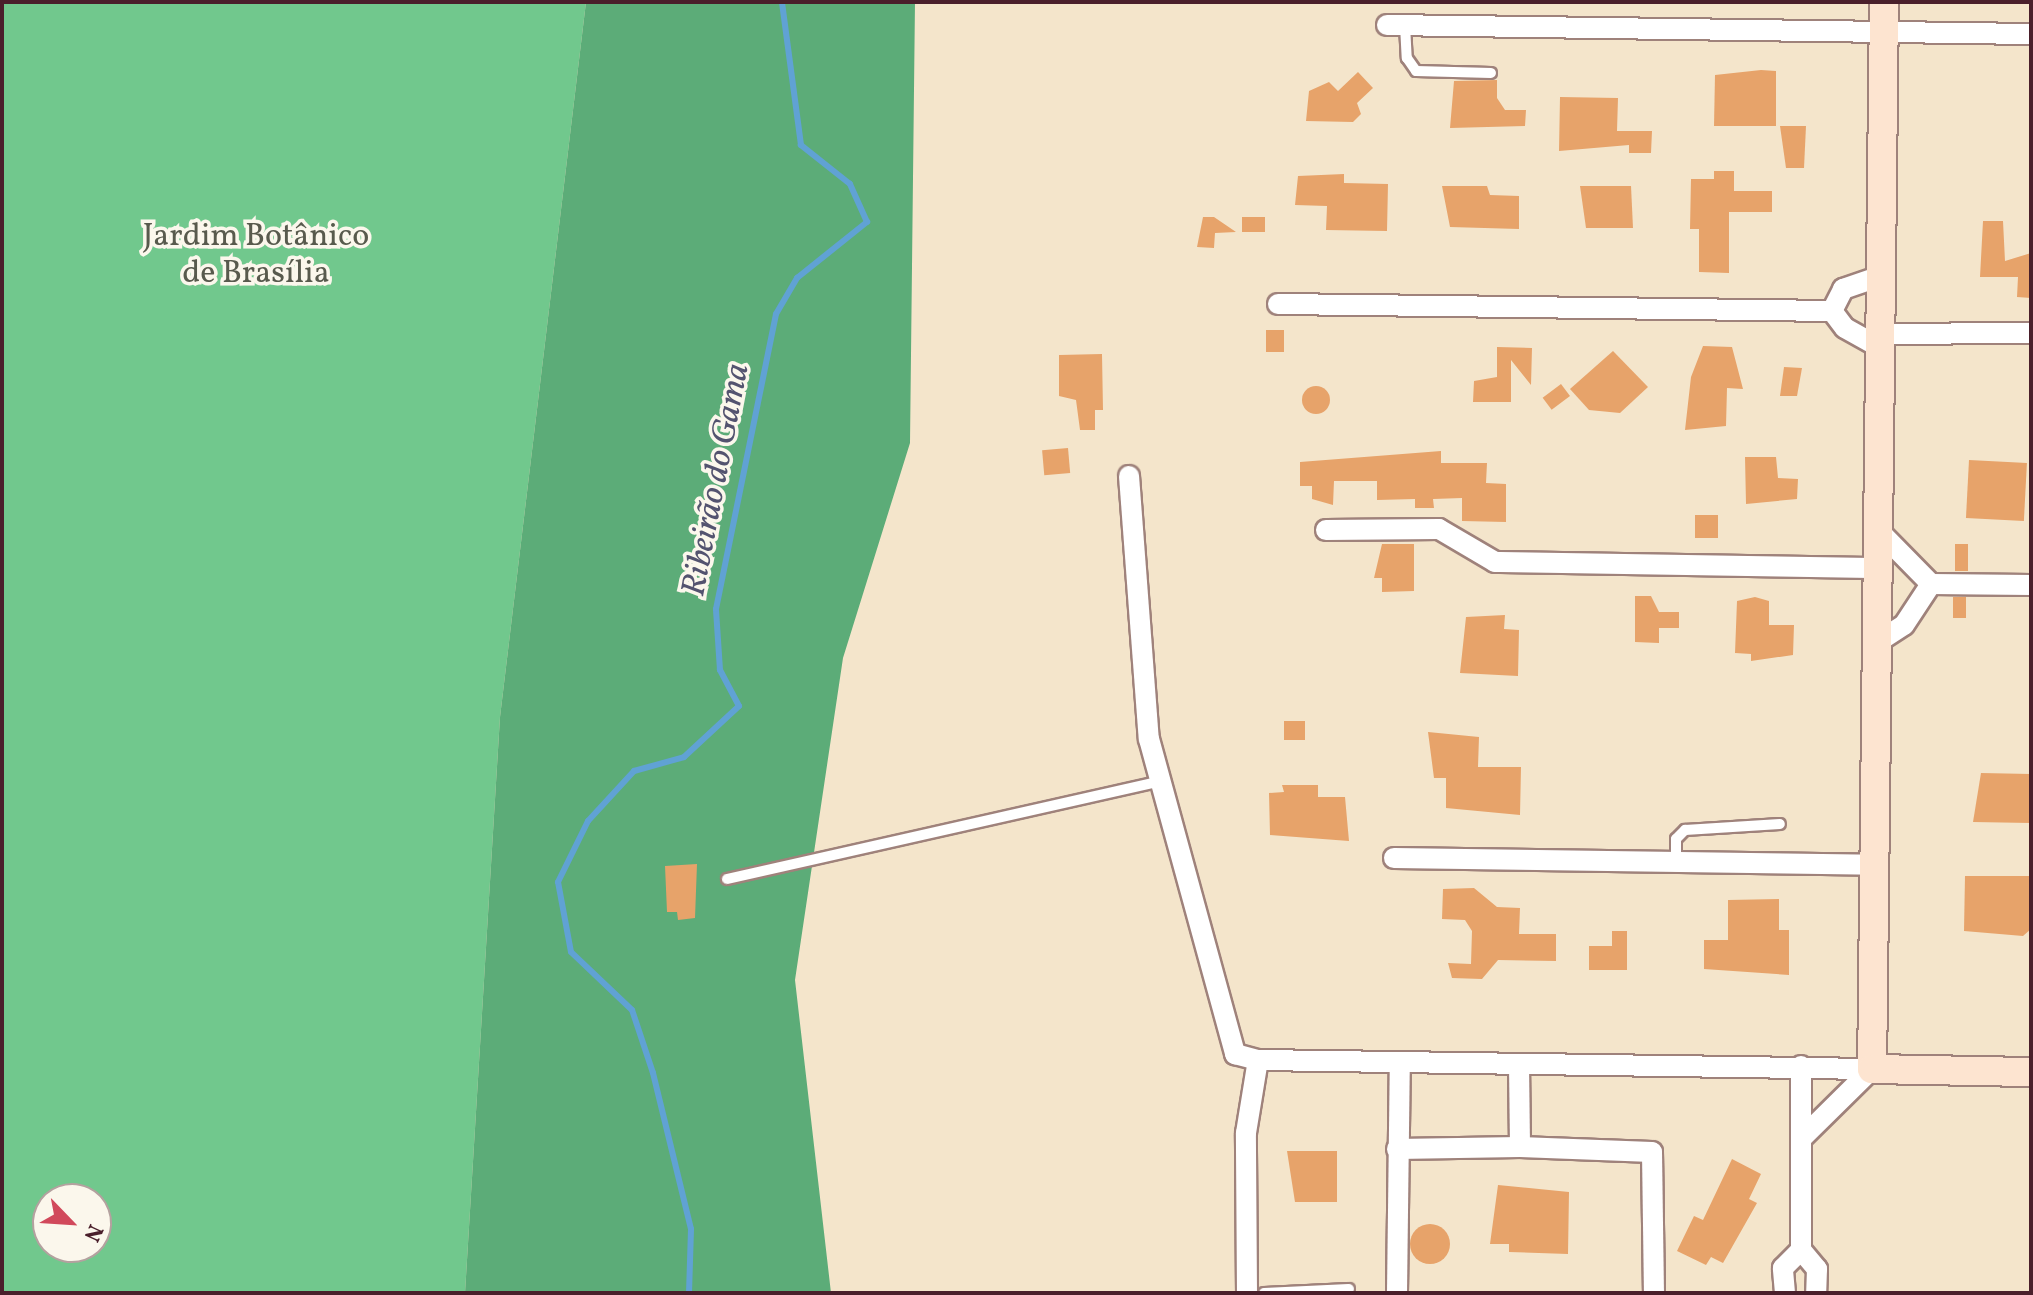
<!DOCTYPE html>
<html>
<head>
<meta charset="utf-8">
<style>
	body { margin:0 }
	#map { position:relative; width:2033px; height:1295px; overflow:hidden; background:#f4e5cb; font-family:Vollkorn,serif }
	div>[style] { position:absolute }
	.green>* { inset:0; background:#71c88d }
	.forest>* { inset:0; background:#5cac78 }
	.stream>* { height:6px; margin:-3px; padding:0 3px; transform-origin:3px; border-radius:3px; background:#60a2d4 }
	.building>* { inset:0; background:#e7a36a; transform-origin:0 0 }
	.round { border-radius:50% }
	.roads { filter:drop-shadow(2px 0 #9f827b) drop-shadow(-2px 0 #9f827b) drop-shadow(0 2px #9f827b) drop-shadow(0 -2px #9f827b) }
	.lane>* { height:10px; margin:-5px; padding:0 5px; transform-origin:5px; border-radius:5px; background:#fff }
	.street>* { height:20px; margin:-10px; padding:0 10px; transform-origin:10px; border-radius:10px; background:#fff }
	.secondary>* { height:28px; margin:-14px; padding:0 14px; transform-origin:14px; border-radius:14px; background:#fde4d0 }
	span { translate:-50% -50%; white-space:nowrap; text-align:center; line-height:1.15; -webkit-text-stroke:7px #fbf7ec; paint-order:stroke }
	.park-label { font-size:32px; color:#585a4d }
	.water-label { font-size:34px; color:#53536f; font-style:italic }
	.frame { position:absolute; inset:0; border:4px solid #4a1f2b; pointer-events:none }
	.north { position:absolute; left:32px; top:1183px; width:80px; height:80px; box-sizing:border-box; background:#fbf7ec; border:2px solid #b4a19f; border-radius:50%; rotate:115deg; font-size:22px; font-weight:700; line-height:32px; text-align:center; color:#4a1f2b }
	.north::after { content:''; display:block; margin:auto; width:28px; height:36px; background:#d1495b; clip-path:polygon(50% 0,100% 100%,50% 72%,0 100%) }
</style>
</head>
<body>
<div id="map">
	<div class="green">
		<div style="clip-path:polygon(evenodd,2px 2px,586px 2px,500px 717px,465px 1293px,2px 1293px,2px 2px,48px 1199px,96px 1199px,96px 1247px,48px 1247px,48px 1199px)"></div>
	</div>
	<div class="forest">
		<div style="clip-path:polygon(586px 2px,915px 2px,910px 443px,843px 658px,795px 980px,831px 1293px,465px 1293px,500px 717px)"></div>
	</div>
	<div class="stream">
		<div style="left:689px;top:1293px;width:64px;rotate:-88.2deg"></div>
		<div style="left:691px;top:1229px;width:161px;rotate:-103.7deg"></div>
		<div style="left:653px;top:1073px;width:66px;rotate:-108.4deg"></div>
		<div style="left:632px;top:1010px;width:84px;rotate:-136.4deg"></div>
		<div style="left:571px;top:952px;width:71px;rotate:-100.5deg"></div>
		<div style="left:558px;top:882px;width:68px;rotate:-63.8deg"></div>
		<div style="left:588px;top:821px;width:68px;rotate:-47.4deg"></div>
		<div style="left:634px;top:771px;width:52px;rotate:-15.6deg"></div>
		<div style="left:684px;top:757px;width:75px;rotate:-42.8deg"></div>
		<div style="left:739px;top:706px;width:41px;rotate:-117.8deg"></div>
		<div style="left:720px;top:670px;width:61px;rotate:-93.8deg"></div>
		<div style="left:716px;top:609px;width:301px;rotate:-78.5deg"></div>
		<div style="left:776px;top:314px;width:42px;rotate:-59.7deg"></div>
		<div style="left:797px;top:278px;width:90px;rotate:-38.7deg"></div>
		<div style="left:867px;top:222px;width:42px;rotate:-114.1deg"></div>
		<div style="left:850px;top:184px;width:63px;rotate:-141.5deg"></div>
		<div style="left:801px;top:145px;width:144px;rotate:-97.6deg"></div>
	</div>
	<div class="building">
		<div style="clip-path:polygon(1761px 70px,1776px 71px,1776px 126px,1714px 126px,1715px 75px)"></div>
		<div style="clip-path:polygon(1358px 72px,1373px 88px,1357px 103px,1361px 114px,1353px 122px,1306px 121px,1309px 91px,1329px 82px,1338px 91px)"></div>
		<div style="clip-path:polygon(1497px 80px,1497px 98px,1505px 110px,1526px 110px,1525px 126px,1450px 128px,1454px 81px)"></div>
		<div style="clip-path:polygon(1560px 97px,1618px 98px,1617px 131px,1652px 131px,1651px 153px,1629px 153px,1629px 145px,1559px 151px)"></div>
		<div style="clip-path:polygon(1780px 126px,1806px 126px,1804px 168px,1786px 168px)"></div>
		<div style="clip-path:polygon(1714px 171px,1734px 171px,1734px 191px,1772px 191px,1772px 212px,1729px 212px,1729px 273px,1699px 272px,1699px 229px,1690px 229px,1691px 179px,1714px 179px)"></div>
		<div style="clip-path:polygon(1344px 174px,1344px 183px,1388px 184px,1387px 231px,1326px 230px,1327px 206px,1295px 205px,1298px 176px)"></div>
		<div style="clip-path:polygon(1442px 186px,1487px 186px,1490px 195px,1519px 196px,1519px 229px,1450px 227px)"></div>
		<div style="clip-path:polygon(1580px 186px,1631px 186px,1633px 228px,1586px 228px)"></div>
		<div style="clip-path:polygon(1203px 217px,1214px 217px,1236px 232px,1215px 233px,1214px 248px,1197px 247px)"></div>
		<div style="left:1242px;top:217px;width:23px;height:15px"></div>
		<div style="clip-path:polygon(1983px 221px,2003px 221px,2005px 261px,2031px 253px,2031px 298px,2017px 297px,2018px 277px,1980px 277px)"></div>
		<div style="left:1266px;top:330px;width:18px;height:22px"></div>
		<div style="clip-path:polygon(1703px 346px,1732px 347px,1743px 389px,1727px 388px,1726px 426px,1685px 430px,1691px 377px)"></div>
		<div style="clip-path:polygon(1497px 347px,1532px 348px,1531px 385px,1511px 360px,1511px 402px,1473px 402px,1474px 381px,1497px 377px)"></div>
		<div style="clip-path:polygon(1613px 351px,1648px 387px,1620px 413px,1589px 410px,1570px 389px)"></div>
		<div style="clip-path:polygon(1102px 354px,1103px 410px,1095px 410px,1095px 430px,1080px 430px,1076px 400px,1059px 396px,1059px 355px)"></div>
		<div style="clip-path:polygon(1784px 367px,1802px 368px,1797px 396px,1780px 396px)"></div>
		<div style="left:1561px;top:384px;width:15px;height:23px;rotate:53deg"></div>
		<div class="round" style="left:1302px;top:386px;width:28px;height:28px"></div>
		<div style="left:1068px;top:448px;width:25px;height:26px;rotate:85deg"></div>
		<div style="clip-path:polygon(1441px 451px,1441px 463px,1487px 463px,1486px 483px,1506px 484px,1506px 522px,1462px 521px,1462px 498px,1433px 499px,1434px 508px,1415px 508px,1415px 499px,1377px 500px,1377px 481px,1334px 481px,1333px 505px,1312px 499px,1312px 486px,1300px 486px,1300px 462px)"></div>
		<div style="clip-path:polygon(1745px 457px,1776px 457px,1778px 478px,1798px 479px,1797px 499px,1746px 504px)"></div>
		<div style="left:1969px;top:460px;width:58px;height:58px;rotate:3deg"></div>
		<div style="left:1695px;top:515px;width:23px;height:23px"></div>
		<div style="clip-path:polygon(1382px 544px,1414px 544px,1414px 591px,1382px 592px,1382px 578px,1374px 578px)"></div>
		<div style="left:1955px;top:544px;width:13px;height:27px"></div>
		<div style="clip-path:polygon(1635px 596px,1651px 596px,1659px 612px,1679px 612px,1679px 628px,1659px 628px,1659px 643px,1635px 642px)"></div>
		<div style="clip-path:polygon(1755px 597px,1769px 601px,1769px 625px,1794px 625px,1793px 655px,1751px 661px,1751px 654px,1735px 653px,1737px 601px)"></div>
		<div style="left:1953px;top:597px;width:13px;height:21px"></div>
		<div style="clip-path:polygon(1505px 615px,1504px 629px,1519px 630px,1518px 676px,1460px 673px,1466px 617px)"></div>
		<div style="left:1284px;top:721px;width:21px;height:19px"></div>
		<div style="clip-path:polygon(1428px 732px,1479px 737px,1478px 767px,1521px 767px,1520px 815px,1446px 808px,1446px 778px,1434px 778px)"></div>
		<div style="clip-path:polygon(1981px 773px,2031px 774px,2031px 823px,1973px 822px)"></div>
		<div style="clip-path:polygon(1282px 785px,1318px 785px,1318px 797px,1345px 797px,1349px 841px,1270px 835px,1269px 793px,1284px 792px)"></div>
		<div style="clip-path:polygon(697px 864px,695px 918px,678px 920px,677px 912px,667px 912px,665px 866px)"></div>
		<div style="clip-path:polygon(1965px 876px,2031px 876px,2031px 929px,2023px 936px,1964px 931px)"></div>
		<div style="clip-path:polygon(1474px 888px,1497px 907px,1520px 908px,1519px 934px,1556px 934px,1556px 961px,1498px 960px,1482px 979px,1452px 978px,1448px 963px,1471px 964px,1472px 931px,1465px 920px,1442px 919px,1443px 889px)"></div>
		<div style="clip-path:polygon(1779px 899px,1779px 930px,1789px 930px,1789px 975px,1704px 969px,1704px 940px,1728px 940px,1728px 900px)"></div>
		<div style="clip-path:polygon(1612px 931px,1627px 931px,1627px 970px,1589px 970px,1589px 946px,1612px 946px)"></div>
		<div style="clip-path:polygon(1287px 1151px,1337px 1151px,1337px 1202px,1295px 1202px)"></div>
		<div style="clip-path:polygon(1732px 1159px,1761px 1174px,1749px 1199px,1757px 1203px,1723px 1263px,1711px 1257px,1706px 1265px,1677px 1251px,1694px 1216px,1703px 1220px)"></div>
		<div style="clip-path:polygon(1498px 1185px,1569px 1192px,1568px 1254px,1509px 1252px,1509px 1244px,1490px 1244px)"></div>
		<div class="round" style="left:1410px;top:1224px;width:40px;height:40px"></div>
	</div>
	<div class="roads">
		<div class="lane">
			<div style="left:1405px;top:25px;width:33px;rotate:87deg"></div>
			<div style="left:1407px;top:58px;width:16px;rotate:55deg"></div>
			<div style="left:1416px;top:71px;width:75px;rotate:1.5deg"></div>
			<div style="left:1676px;top:862px;width:23px;rotate:-90deg"></div>
			<div style="left:1676px;top:839px;width:13px;rotate:-45deg"></div>
			<div style="left:1685px;top:830px;width:95px;rotate:-3.6deg"></div>
			<div style="left:727px;top:879px;width:441px;rotate:-12.7deg"></div>
			<div style="left:1264px;top:1293px;width:85px;rotate:-2.7deg"></div>
		</div>
		<div class="street">
			<div style="left:1387px;top:25px;width:644px;rotate:0.8deg"></div>
			<div style="left:1278px;top:304px;width:554px;rotate:0.72deg"></div>
			<div style="left:1832px;top:311px;width:25px;rotate:-63deg"></div>
			<div style="left:1843px;top:289px;width:40px;rotate:-18.9deg"></div>
			<div style="left:1832px;top:311px;width:21px;rotate:53deg"></div>
			<div style="left:1845px;top:328px;width:41px;rotate:29.1deg"></div>
			<div style="left:1881px;top:334px;width:150px;rotate:-0.4deg"></div>
			<div style="left:1129px;top:476px;width:264px;rotate:85.7deg"></div>
			<div style="left:1149px;top:739px;width:327px;rotate:74.7deg"></div>
			<div style="left:1235px;top:1054px;width:24px;rotate:15deg"></div>
			<div style="left:1258px;top:1060px;width:614px;rotate:0.84deg"></div>
			<div style="left:1326px;top:530px;width:113px;rotate:-0.5deg"></div>
			<div style="left:1439px;top:529px;width:65px;rotate:30.5deg"></div>
			<div style="left:1495px;top:562px;width:382px;rotate:0.9deg"></div>
			<div style="left:1878px;top:530px;width:76px;rotate:45.5deg"></div>
			<div style="left:1931px;top:584px;width:100px;rotate:0.6deg"></div>
			<div style="left:1876px;top:643px;width:33px;rotate:-33deg"></div>
			<div style="left:1904px;top:625px;width:49px;rotate:-56.6deg"></div>
			<div style="left:1394px;top:858px;width:481px;rotate:0.8deg"></div>
			<div style="left:1519px;top:1064px;width:83px;rotate:89.3deg"></div>
			<div style="left:1520px;top:1147px;width:132px;rotate:2.2deg"></div>
			<div style="left:1652px;top:1152px;width:141px;rotate:89.2deg"></div>
			<div style="left:1801px;top:1066px;width:184px;rotate:90deg"></div>
			<div style="left:1801px;top:1250px;width:25px;rotate:50deg"></div>
			<div style="left:1817px;top:1269px;width:24px;rotate:92deg"></div>
			<div style="left:1802px;top:1138px;width:98px;rotate:-44.6deg"></div>
			<div style="left:1397px;top:1149px;width:123px;rotate:-0.9deg"></div>
			<div style="left:1247px;top:1293px;width:160px;rotate:-90.4deg"></div>
			<div style="left:1246px;top:1133px;width:74px;rotate:-80.7deg"></div>
			<div style="left:1397px;top:1293px;width:230px;rotate:-89.3deg"></div>
			<div style="left:1785px;top:1293px;width:25px;rotate:-95deg"></div>
			<div style="left:1783px;top:1268px;width:25px;rotate:-45deg"></div>
		</div>
		<div class="secondary">
			<div style="left:1884px;top:2px;width:1067px;rotate:90.64deg"></div>
			<div style="left:1872px;top:1069px;width:159px;rotate:1.1deg"></div>
		</div>
	</div>
	<div class="park-label">
		<span style="left:256px;top:256px">Jardim Botânico<br>de Brasília</span>
	</div>
	<div class="water-label">
		<span style="left:717px;top:480px;rotate:-79deg">Ribeirão do Gama</span>
	</div>
	<div class="frame"></div>
	<div class="north">N</div>
</div>
</body>
</html>
